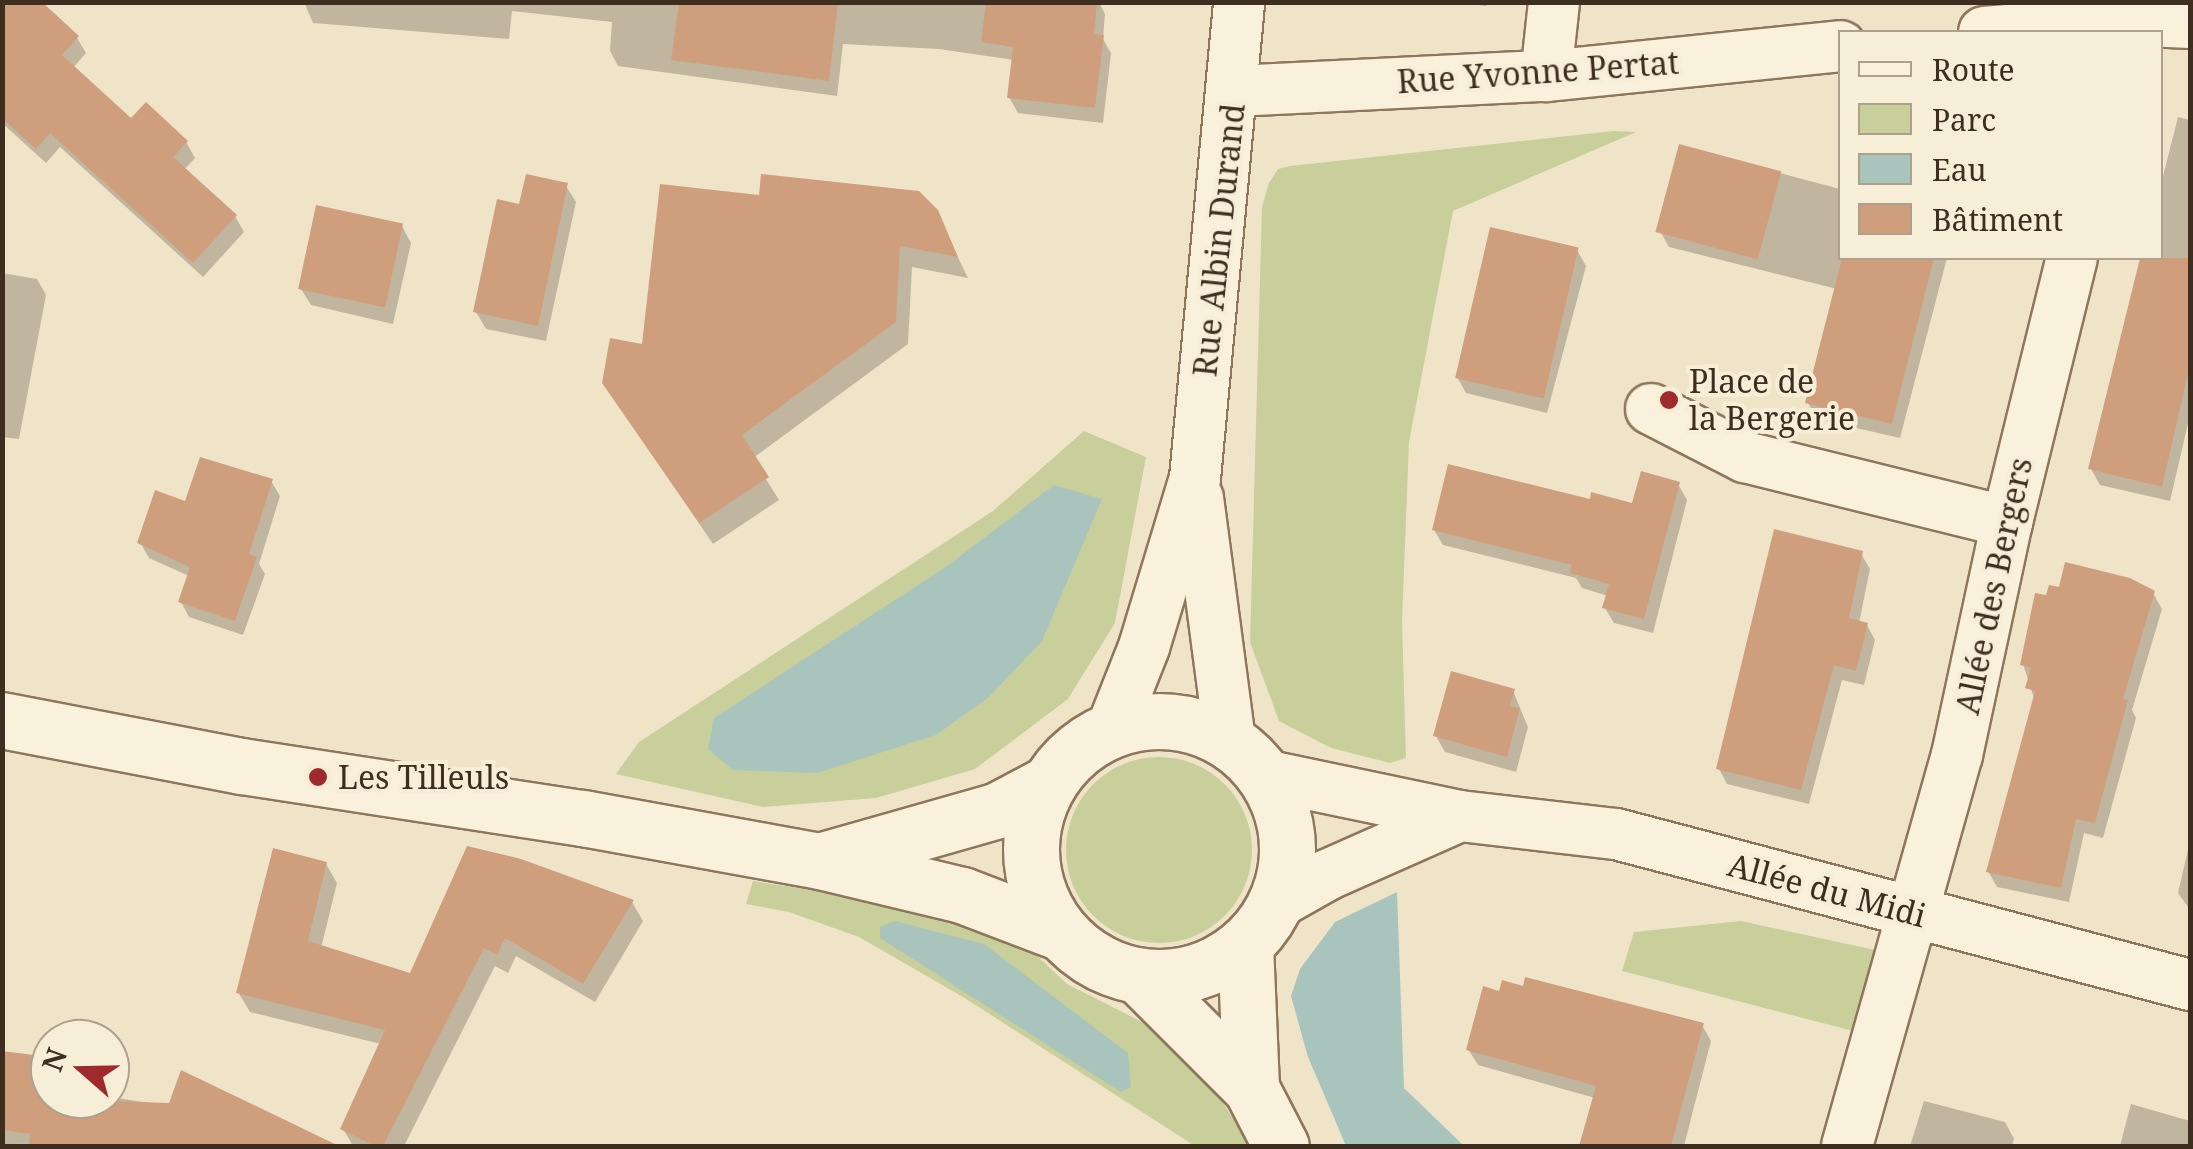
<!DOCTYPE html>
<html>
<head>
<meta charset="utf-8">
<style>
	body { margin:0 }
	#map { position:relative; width:2193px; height:1149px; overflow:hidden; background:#f0e4c8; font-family:"Noto Serif",serif }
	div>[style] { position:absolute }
	.green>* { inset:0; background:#c9cf9b }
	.round { border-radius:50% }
	.water>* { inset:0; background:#a9c4bc }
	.shadow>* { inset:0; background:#0003 }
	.building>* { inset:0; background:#cf9f7d; transform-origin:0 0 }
	.roads { filter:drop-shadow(2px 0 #8d765c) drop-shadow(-2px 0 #8d765c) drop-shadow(0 2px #8d765c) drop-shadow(0 -2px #8d765c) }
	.street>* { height:50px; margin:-25px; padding:0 25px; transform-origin:25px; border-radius:25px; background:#faf1dc }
	.secondary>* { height:55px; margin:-27.5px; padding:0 27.5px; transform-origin:27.5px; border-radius:27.5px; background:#faf1dc }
	.secondary>.ring { margin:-27.5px; padding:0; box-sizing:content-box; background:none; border:55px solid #faf1dc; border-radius:50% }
	.dots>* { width:28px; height:28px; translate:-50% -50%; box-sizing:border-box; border:5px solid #f7eed8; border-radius:50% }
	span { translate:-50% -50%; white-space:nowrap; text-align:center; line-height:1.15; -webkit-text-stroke:8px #f7eed8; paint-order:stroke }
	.street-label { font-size:32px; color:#3d2e20 }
	.poi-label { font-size:32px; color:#3d2e20 }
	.left { translate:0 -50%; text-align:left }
	.frame { position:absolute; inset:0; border:5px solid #3d2e20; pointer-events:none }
	.legend { position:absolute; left:1838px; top:30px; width:325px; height:230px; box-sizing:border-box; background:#f7eed8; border:2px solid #ada18e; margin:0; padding:12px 18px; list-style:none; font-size:30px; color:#3d2e20 }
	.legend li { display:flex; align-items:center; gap:20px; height:50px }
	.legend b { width:50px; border:2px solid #ada18e }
	.north { position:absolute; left:30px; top:1019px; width:100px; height:100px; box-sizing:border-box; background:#f7eed8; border:2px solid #ada18e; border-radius:50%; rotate:290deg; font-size:28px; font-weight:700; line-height:40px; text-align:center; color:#3d2e20 }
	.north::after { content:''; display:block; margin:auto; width:35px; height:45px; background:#9e2a2b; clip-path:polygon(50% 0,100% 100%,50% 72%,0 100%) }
</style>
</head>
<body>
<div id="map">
	<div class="green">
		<div style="clip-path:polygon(1614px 131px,1636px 132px,1453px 211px,1409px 442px,1402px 622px,1406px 758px,1390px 763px,1331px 748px,1279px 721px,1250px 642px,1262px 207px,1269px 183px,1278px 169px,1290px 166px)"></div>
		<div style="clip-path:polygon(1084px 431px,1146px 457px,1115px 623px,1068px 699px,975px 769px,876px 798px,763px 807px,616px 774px,639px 742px,993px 511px)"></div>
		<div class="round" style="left:1066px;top:757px;width:186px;height:186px"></div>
		<div style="clip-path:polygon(753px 881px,980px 916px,1029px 948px,1067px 984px,1156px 1029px,1203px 1072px,1251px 1146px,1195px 1146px,963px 997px,859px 937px,789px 912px,746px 904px)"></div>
		<div style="clip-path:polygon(1741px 921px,1875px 950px,1857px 1032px,1622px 971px,1634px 932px)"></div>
	</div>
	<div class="water">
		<div style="clip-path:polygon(1054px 485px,1102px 499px,1042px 641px,989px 697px,936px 735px,817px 773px,733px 770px,708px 749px,714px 718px,947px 566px)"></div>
		<div style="clip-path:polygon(1397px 892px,1404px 1088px,1464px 1146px,1346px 1146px,1308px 1057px,1291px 996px,1300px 969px,1335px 922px)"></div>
		<div style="clip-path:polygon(895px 921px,984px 944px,1128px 1053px,1131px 1087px,1121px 1092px,880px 938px,880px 927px)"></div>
	</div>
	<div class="shadow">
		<div style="clip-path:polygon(304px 2px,1099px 2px,1105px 14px,1103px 39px,1111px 53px,1103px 123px,1018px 113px,1009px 97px,1014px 60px,939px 49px,843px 44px,837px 96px,618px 66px,610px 51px,612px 22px,512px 11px,509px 39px,313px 23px)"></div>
		<div style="clip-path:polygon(1455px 2px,1487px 2px,1486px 6px)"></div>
		<div style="clip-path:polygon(2px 14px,77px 38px,86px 53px,73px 68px,131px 122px,186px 142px,195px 158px,184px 170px,235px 216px,244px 232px,203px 277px,60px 147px,46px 163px,2px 123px)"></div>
		<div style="clip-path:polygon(2178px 117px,2190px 120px,2190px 415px,2170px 501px,2100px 485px,2091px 469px,2143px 258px,2160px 258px,2160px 188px)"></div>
		<div style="clip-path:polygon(1681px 147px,1840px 189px,1840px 258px,1947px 258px,1900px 438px,1817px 419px,1808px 403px,1837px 289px,1669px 247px,1660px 231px)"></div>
		<div style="clip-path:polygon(566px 186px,576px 202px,546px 341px,486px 329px,476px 312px,521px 207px)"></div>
		<div style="clip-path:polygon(936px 212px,968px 278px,912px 267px,908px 344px,753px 458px,779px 500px,713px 544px,604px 383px,644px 347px)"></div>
		<div style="clip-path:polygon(402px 226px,411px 243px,393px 324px,311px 305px,301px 289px)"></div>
		<div style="clip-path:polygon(1577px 250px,1586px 266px,1547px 413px,1466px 393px,1457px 377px)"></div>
		<div style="clip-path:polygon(2px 273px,37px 279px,46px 295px,19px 439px,2px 437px)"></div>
		<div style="clip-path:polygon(271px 481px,280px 496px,259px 564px,265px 574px,243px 635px,189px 617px,181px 602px,189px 576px,149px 558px,140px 542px,186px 504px)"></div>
		<div style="clip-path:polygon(1678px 484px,1687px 500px,1653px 633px,1614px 623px,1605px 608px,1608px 596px,1582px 588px,1576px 578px,1443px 545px,1434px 530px,1591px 502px,1634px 506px)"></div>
		<div style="clip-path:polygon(1861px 554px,1870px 569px,1859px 623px,1867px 625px,1875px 640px,1864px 685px,1842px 680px,1809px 804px,1727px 784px,1719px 769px)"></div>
		<div style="clip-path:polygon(2153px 593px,2162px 609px,2132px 710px,2136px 718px,2103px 838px,2084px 833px,2069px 902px,1997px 887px,1988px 871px,2035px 701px,2023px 664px)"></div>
		<div style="clip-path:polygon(1513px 691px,1528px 727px,1516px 772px,1445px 752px,1436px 736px)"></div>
		<div style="clip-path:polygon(2190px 841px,2190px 910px,2178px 893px)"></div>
		<div style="clip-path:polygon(469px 849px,632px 902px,643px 921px,595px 1002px,516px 956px,508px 973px,495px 966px,404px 1146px,353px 1146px,343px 1129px,381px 1044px,250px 1012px,238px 992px,326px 864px,337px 883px,321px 948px,412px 976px)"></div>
		<div style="clip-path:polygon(1501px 994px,1702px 1025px,1711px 1041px,1684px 1146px,1582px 1146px,1595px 1098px,1478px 1065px,1468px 1049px)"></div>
		<div style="clip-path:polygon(2px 1054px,50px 1059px,50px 1099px,110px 1097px,171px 1106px,304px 1143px,2px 1144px)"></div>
		<div style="clip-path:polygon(1924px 1101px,2005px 1122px,2014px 1139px,2012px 1146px,1910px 1146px)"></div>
		<div style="clip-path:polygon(2131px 1104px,2190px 1121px,2190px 1146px,2120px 1146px)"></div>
	</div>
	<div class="building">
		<div style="clip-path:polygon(2px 2px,42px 2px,79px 36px,62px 55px,131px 118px,146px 102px,188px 141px,173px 157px,237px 215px,193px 263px,50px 133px,36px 149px,2px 118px)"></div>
		<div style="clip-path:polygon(679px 2px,838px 2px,829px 81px,671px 60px)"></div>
		<div style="clip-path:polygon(986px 2px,1097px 2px,1094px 34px,1104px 35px,1095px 108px,1007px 98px,1013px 47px,981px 42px)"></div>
		<div style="left:1679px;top:144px;width:106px;height:91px;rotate:15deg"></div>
		<div style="clip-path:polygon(526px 174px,568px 183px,538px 326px,473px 312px,497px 199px,519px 204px)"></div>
		<div style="clip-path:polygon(761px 174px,919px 191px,938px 210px,958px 257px,900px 246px,896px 322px,742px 435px,769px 477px,699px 523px,602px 383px,610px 338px,642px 344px,660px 184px,759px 195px)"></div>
		<div style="left:316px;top:205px;width:89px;height:86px;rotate:12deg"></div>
		<div style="left:1490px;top:227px;width:91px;height:155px;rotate:13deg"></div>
		<div style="clip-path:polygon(1842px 258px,1934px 258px,1892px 424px,1805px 403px)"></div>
		<div style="clip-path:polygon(2140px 258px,2190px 258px,2190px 365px,2162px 487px,2088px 469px)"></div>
		<div style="clip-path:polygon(200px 457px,273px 479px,249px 554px,257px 557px,235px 621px,178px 602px,190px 567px,137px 543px,155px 490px,185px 501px)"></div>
		<div style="clip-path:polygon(1448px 464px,1590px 499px,1591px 492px,1632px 503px,1641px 471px,1680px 482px,1644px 619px,1602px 608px,1609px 584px,1570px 573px,1572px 565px,1432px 530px)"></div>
		<div style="clip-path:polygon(1774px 529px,1863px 551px,1849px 618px,1868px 623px,1856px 671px,1834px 665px,1801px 790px,1716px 769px)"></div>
		<div style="clip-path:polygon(2065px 562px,2130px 578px,2155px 591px,2123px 699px,2128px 700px,2095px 823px,2076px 819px,2061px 888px,1986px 872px,2035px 691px,2025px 688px,2031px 668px,2020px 665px,2035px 593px,2046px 595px,2049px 585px,2059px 587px)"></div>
		<div style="clip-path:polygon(1451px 671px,1515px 689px,1510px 706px,1520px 708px,1507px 757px,1433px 736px)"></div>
		<div style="clip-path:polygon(467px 846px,521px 859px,634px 900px,583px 984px,505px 938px,497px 955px,484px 948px,383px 1146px,375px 1146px,340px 1129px,385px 1030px,236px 993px,273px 848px,327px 862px,308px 941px,410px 973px)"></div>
		<div style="clip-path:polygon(1525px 977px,1704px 1023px,1671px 1146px,1579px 1146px,1596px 1086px,1466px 1050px,1483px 986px,1499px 991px,1502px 980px,1523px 986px)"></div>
		<div style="clip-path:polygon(2px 1051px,50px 1057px,50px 1099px,169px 1103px,181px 1070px,339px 1146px,29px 1146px,30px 1134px,2px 1130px)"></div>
	</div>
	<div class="roads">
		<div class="street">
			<div style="left:1984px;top:32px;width:143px;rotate:-4.8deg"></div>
			<div style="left:2126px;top:20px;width:64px;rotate:2.7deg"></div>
			<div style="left:1546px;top:76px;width:74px;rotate:-83.8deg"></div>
			<div style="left:1234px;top:91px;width:312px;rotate:-2.8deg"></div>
			<div style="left:1546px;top:76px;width:296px;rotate:-5.8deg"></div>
			<div style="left:1651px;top:409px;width:106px;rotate:27.1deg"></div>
			<div style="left:1745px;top:457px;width:270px;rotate:13.9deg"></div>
			<div style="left:1198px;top:498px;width:245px;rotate:82.5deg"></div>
			<div style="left:1112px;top:728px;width:87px;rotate:-68.4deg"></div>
			<div style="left:1144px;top:647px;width:177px;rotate:-73.2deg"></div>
			<div style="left:1195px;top:478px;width:478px;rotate:-84.7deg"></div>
			<div style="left:1264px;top:775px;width:200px;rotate:11.8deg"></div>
			<div style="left:1460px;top:816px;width:157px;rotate:6.6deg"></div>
			<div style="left:1616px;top:834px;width:594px;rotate:14.74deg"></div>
			<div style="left:1274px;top:905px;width:61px;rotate:-29.5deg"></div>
			<div style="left:1327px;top:875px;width:145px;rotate:-23.9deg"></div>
			<div style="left:1847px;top:1146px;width:406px;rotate:-74.3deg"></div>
			<div style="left:1957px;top:755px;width:238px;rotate:-77.9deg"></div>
			<div style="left:2007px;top:522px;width:272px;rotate:-76.2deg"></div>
		</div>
		<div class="secondary">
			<div style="left:2px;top:720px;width:244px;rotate:10.9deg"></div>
			<div style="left:242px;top:766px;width:345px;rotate:8.7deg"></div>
			<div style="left:583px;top:818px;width:241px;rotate:10.3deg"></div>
			<div style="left:820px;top:861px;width:146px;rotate:13.5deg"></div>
			<div style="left:962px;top:895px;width:104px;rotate:20.9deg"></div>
			<div class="ring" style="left:1031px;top:721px;width:201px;height:201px"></div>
			<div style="left:823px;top:860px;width:182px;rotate:-15.9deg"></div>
			<div style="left:998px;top:810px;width:55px;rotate:-28deg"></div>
			<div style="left:1245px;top:944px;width:144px;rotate:87.6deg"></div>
			<div style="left:1139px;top:976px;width:158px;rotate:45deg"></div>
			<div style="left:1251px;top:1088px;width:65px;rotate:62.7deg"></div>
		</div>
	</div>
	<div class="dots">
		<div style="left:1669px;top:400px;background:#9e2a2b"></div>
		<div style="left:318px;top:777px;background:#9e2a2b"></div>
	</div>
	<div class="street-label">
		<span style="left:1538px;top:72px;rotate:-4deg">Rue Yvonne Pertat</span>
		<span style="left:1219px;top:240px;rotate:-84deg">Rue Albin Durand</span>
		<span style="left:1994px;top:586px;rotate:-78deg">Allée des Bergers</span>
		<span style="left:1827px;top:890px;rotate:15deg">Allée du Midi</span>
	</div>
	<div class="poi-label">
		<span class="left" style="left:1689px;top:400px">Place de<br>la Bergerie</span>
		<span class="left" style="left:338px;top:777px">Les Tilleuls</span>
	</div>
	<div class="frame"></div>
	<ul class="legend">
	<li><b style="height:12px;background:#faf1dc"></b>Route</li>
	<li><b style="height:28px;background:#c9cf9b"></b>Parc</li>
	<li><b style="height:28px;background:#a9c4bc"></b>Eau</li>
	<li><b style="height:28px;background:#cf9f7d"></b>Bâtiment</li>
	</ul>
	<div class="north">N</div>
</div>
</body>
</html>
